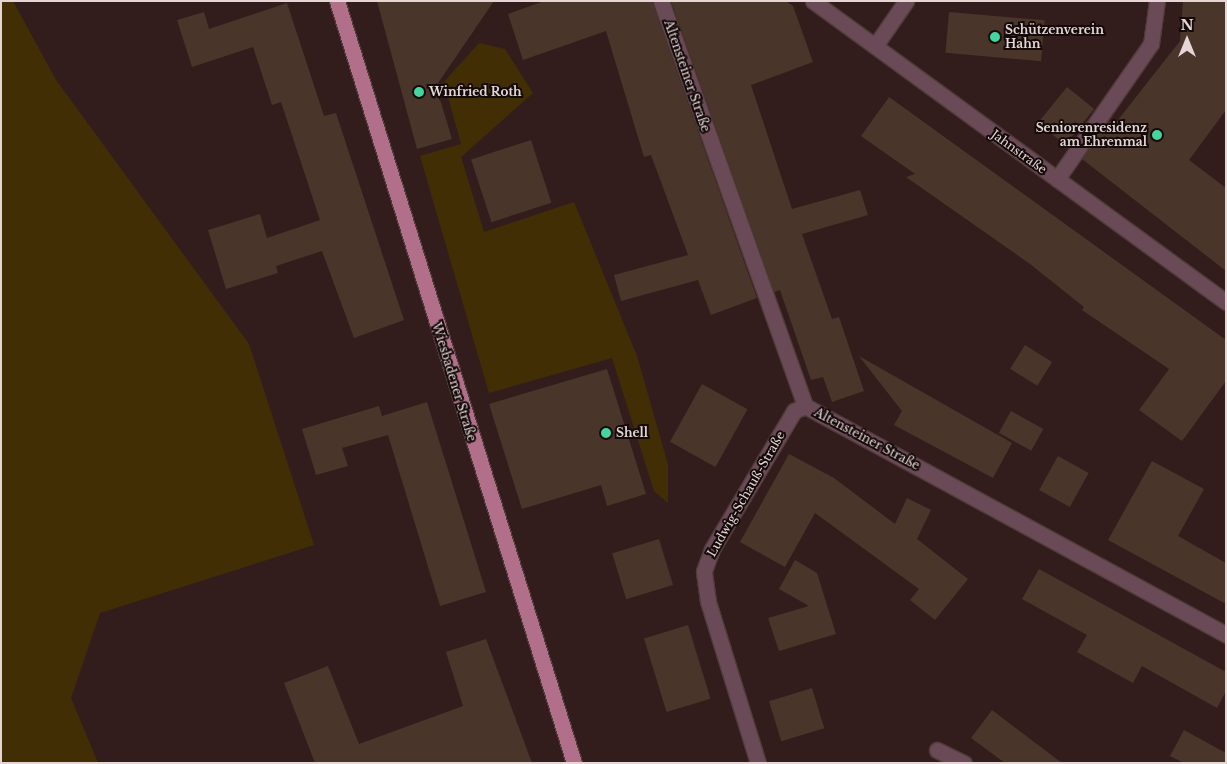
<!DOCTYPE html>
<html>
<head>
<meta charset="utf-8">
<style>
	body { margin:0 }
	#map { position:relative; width:1227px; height:764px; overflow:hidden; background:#331d1c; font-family:"Libre Baskerville",serif }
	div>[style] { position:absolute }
	.green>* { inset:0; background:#422e05 }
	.building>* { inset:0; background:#493529; transform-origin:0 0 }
	.roads { filter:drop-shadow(1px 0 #4f3b3a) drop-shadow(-1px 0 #4f3b3a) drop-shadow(0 1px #4f3b3a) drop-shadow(0 -1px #4f3b3a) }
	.minor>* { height:15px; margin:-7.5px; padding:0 7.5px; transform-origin:7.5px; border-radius:7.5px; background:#6b4a57 }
	.major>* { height:15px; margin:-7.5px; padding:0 7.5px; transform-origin:7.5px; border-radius:7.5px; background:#b16f8a }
	.dots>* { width:14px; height:14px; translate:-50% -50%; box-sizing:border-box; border:2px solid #140a0a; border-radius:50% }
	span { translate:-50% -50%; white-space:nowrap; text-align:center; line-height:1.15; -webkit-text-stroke:4px #140a0a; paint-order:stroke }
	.poi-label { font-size:12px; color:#e5d6d5; font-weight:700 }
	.left { translate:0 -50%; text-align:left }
	.right { translate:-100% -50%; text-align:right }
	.street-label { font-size:12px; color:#e5d6d5 }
	.frame { position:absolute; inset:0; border:2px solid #e5d6d5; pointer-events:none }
	.north { position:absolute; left:1162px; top:15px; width:50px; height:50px; -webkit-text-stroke:4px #140a0a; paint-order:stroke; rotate:0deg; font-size:14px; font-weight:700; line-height:20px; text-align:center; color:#e5d6d5 }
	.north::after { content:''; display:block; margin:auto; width:18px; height:22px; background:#e5d6d5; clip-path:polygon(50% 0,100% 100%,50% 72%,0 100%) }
</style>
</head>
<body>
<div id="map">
	<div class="green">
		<div style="clip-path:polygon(1px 1px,13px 1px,56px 80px,249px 344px,314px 545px,100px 613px,71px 698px,98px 763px,1px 763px)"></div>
		<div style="clip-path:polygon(479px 43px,505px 49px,533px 93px,461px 157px,484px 232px,574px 202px,637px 356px,668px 465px,668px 503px,654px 491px,612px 358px,489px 393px,420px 156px,461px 144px,444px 82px)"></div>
	</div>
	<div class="building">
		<div style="clip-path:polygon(377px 1px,494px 1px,436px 86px,452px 139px,417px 149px)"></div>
		<div style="clip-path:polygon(544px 1px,652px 1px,757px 298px,711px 315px,698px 280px,621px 301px,614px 275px,688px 255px,651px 155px,644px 157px,606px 31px,523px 60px,508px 14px)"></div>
		<div style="clip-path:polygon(671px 1px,786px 1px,793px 6px,813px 62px,751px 85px,792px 209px,860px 190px,868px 215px,802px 234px,832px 319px,839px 317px,864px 391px,832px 402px,823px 377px,811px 380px,780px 290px,774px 292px)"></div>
		<div style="clip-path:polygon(1183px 1px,1226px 1px,1226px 110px,1189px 160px,1226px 188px,1226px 271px,1082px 159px,1109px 121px,1114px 125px,1180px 41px)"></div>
		<div style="clip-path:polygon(287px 3px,324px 116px,336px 113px,404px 320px,354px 338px,322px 251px,276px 266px,278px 273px,226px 289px,208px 230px,260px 214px,267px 238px,320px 220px,281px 102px,272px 105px,253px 47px,192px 67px,177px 20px,204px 12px,209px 29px)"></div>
		<div style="left:949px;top:12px;width:96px;height:41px;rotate:5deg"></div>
		<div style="left:1067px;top:87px;width:35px;height:46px;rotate:39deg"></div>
		<div style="clip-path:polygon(889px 97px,1226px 340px,1226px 381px,1182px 441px,1139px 410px,1169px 369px,1082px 310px,1084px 307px,1030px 264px,906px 177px,915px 174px,861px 136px)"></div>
		<div style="left:531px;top:140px;width:66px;height:63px;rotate:72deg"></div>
		<div style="left:1025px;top:345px;width:32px;height:28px;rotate:32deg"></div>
		<div style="clip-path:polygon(859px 356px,1012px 443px,993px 478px,894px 425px,902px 411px)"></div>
		<div style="clip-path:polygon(607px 369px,646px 494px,607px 506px,601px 485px,522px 509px,489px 404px)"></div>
		<div style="left:702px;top:384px;width:52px;height:66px;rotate:29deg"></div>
		<div style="clip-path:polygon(427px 402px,486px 592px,440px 606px,388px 435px,342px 448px,348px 466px,316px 475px,302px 429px,379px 406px,387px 433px,382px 416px)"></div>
		<div style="left:1011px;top:411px;width:37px;height:25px;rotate:29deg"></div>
		<div style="clip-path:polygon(789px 454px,834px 478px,895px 524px,907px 498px,931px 510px,917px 539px,968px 579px,935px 620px,910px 600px,919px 589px,815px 513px,785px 567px,740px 542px)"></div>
		<div style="left:1058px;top:456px;width:35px;height:39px;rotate:29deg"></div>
		<div style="clip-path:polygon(1152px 461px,1204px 489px,1178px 536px,1226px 563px,1226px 604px,1108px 540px)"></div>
		<div style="left:659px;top:539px;width:48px;height:49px;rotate:73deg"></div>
		<div style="clip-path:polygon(795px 560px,817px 573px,836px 634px,779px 651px,768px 618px,809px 606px,779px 589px)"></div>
		<div style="clip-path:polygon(1039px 569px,1226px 672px,1226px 691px,1217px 708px,1142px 666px,1133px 683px,1077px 652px,1087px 635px,1022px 599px)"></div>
		<div style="left:688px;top:625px;width:77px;height:46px;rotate:73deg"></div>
		<div style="clip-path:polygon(486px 639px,532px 763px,315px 763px,284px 683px,328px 666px,359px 744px,463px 706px,446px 652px)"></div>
		<div style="left:812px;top:688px;width:42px;height:45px;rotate:73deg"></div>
		<div style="clip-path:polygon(992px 710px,1062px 763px,1005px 763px,971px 738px)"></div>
		<div style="clip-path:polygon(1184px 730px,1226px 753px,1226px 763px,1184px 763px,1170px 756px)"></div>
	</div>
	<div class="roads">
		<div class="minor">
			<div style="left:661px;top:1px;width:430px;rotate:70.4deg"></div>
			<div style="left:805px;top:406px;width:479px;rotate:28.5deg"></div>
			<div style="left:813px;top:1px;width:511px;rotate:36.09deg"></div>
			<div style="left:875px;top:46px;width:55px;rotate:-55.4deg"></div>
			<div style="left:1057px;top:179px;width:165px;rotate:-55.2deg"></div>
			<div style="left:1151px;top:44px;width:43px;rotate:-82.1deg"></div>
			<div style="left:937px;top:750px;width:30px;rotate:26deg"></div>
			<div style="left:758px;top:763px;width:170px;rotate:-107.2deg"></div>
			<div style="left:708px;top:601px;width:30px;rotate:-98deg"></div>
			<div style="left:704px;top:571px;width:23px;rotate:-70deg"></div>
			<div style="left:712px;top:549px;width:161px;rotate:-59.3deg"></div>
			<div style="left:794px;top:411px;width:12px;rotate:-24deg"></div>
		</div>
		<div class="major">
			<div style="left:337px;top:1px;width:798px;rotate:72.72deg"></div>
		</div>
	</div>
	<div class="dots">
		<div style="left:995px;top:37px;background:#44d4a0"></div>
		<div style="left:419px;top:92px;background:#44d4a0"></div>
		<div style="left:1157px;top:135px;background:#44d4a0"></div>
		<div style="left:606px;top:433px;background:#44d4a0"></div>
	</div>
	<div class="poi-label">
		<span class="left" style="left:1005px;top:37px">Schützenverein<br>Hahn</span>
		<span class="left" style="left:429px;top:92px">Winfried Roth</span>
		<span class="right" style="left:1147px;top:135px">Seniorenresidenz<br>am Ehrenmal</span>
		<span class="left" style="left:616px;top:433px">Shell</span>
	</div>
	<div class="street-label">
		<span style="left:687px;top:76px;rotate:71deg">Altensteiner Straße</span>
		<span style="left:1019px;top:152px;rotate:36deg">Jahnstraße</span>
		<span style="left:454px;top:382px;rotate:73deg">Wiesbadener Straße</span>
		<span style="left:867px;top:439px;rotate:28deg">Altensteiner Straße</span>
		<span style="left:746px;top:494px;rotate:-60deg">Ludwig-Schauß-Straße</span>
	</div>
	<div class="frame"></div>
	<div class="north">N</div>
</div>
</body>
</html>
